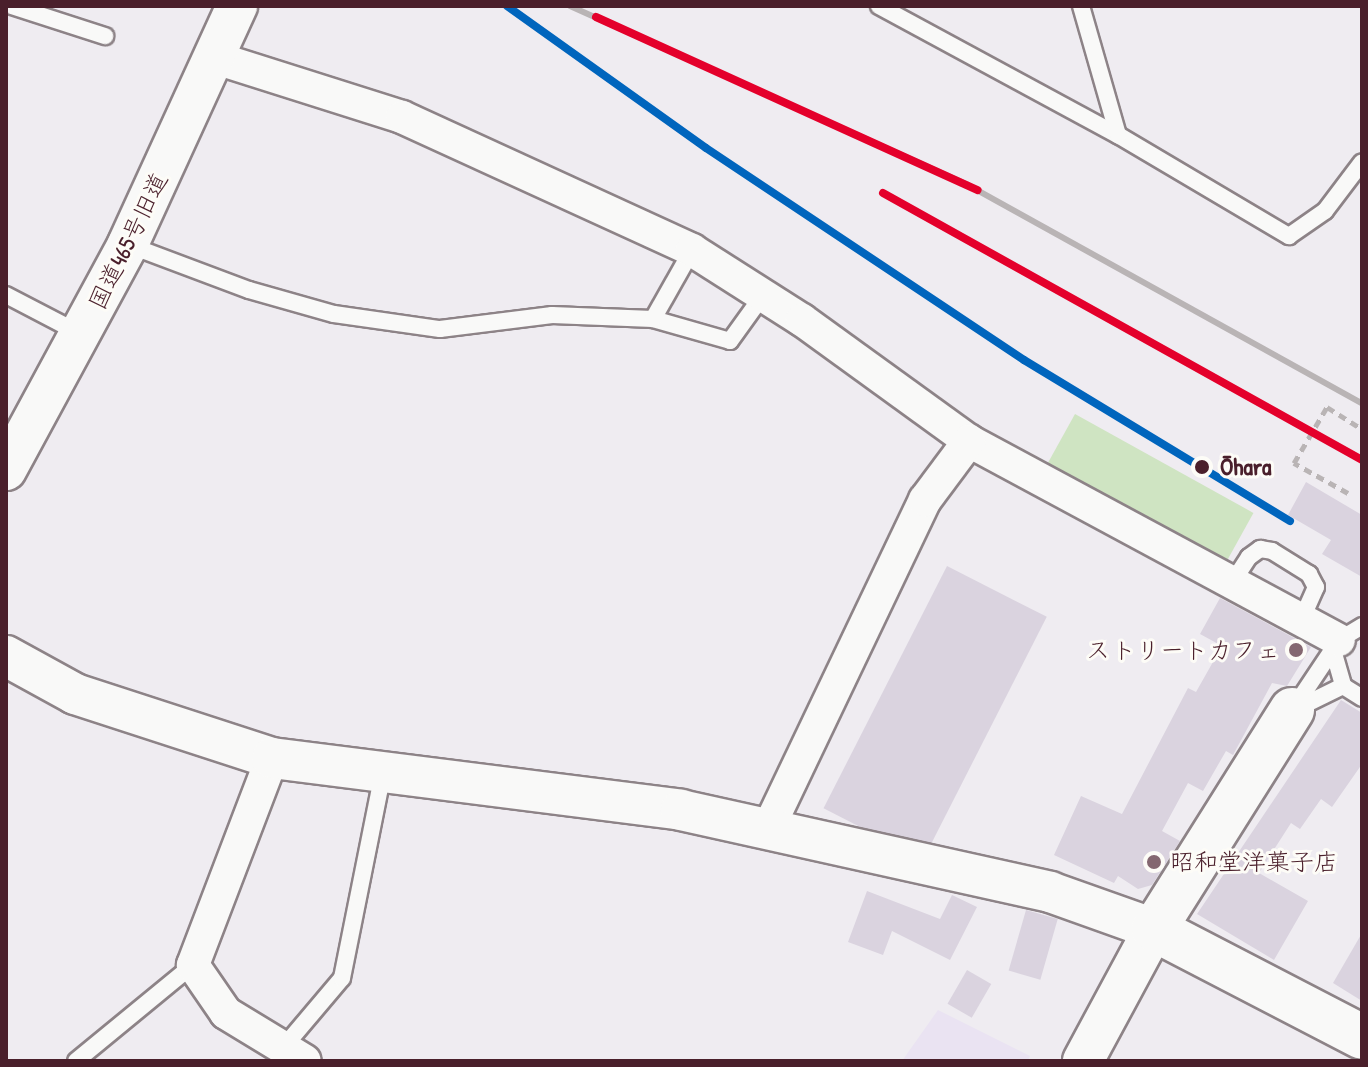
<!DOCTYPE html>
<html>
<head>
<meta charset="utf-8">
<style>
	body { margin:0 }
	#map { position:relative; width:1368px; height:1067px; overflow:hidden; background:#efecf1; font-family:"Patrick Hand","Klee One",sans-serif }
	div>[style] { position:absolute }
	.built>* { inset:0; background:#eae3f2 }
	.green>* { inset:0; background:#cfe4c2; transform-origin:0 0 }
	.building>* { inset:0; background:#dad3df; transform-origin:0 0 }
	.path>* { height:5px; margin-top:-2.5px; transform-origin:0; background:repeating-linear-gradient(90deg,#b9b4b5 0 8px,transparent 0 14px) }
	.roads { filter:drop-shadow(2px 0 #8d8387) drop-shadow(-2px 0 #8d8387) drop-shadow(0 2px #8d8387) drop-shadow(0 -2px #8d8387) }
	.service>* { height:16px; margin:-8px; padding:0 8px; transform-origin:8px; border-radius:8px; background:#f9f9f8 }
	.minor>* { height:32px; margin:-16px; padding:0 16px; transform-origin:16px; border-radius:16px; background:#f9f9f8 }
	.tertiary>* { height:40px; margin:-20px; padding:0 20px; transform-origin:20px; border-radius:20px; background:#f9f9f8 }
	.secondary>* { height:44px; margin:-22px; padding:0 22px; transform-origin:22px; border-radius:22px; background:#f9f9f8 }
	.rail>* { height:6px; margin:-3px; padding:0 3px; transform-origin:3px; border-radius:3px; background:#b9b4b5 }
	.rail-1>* { height:8px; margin:-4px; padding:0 4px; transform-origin:4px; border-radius:4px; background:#0065bd }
	.rail-2>* { height:8px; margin:-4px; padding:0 4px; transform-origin:4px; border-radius:4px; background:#e4002b }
	.dots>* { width:22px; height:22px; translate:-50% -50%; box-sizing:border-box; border:4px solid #fdfcf7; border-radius:50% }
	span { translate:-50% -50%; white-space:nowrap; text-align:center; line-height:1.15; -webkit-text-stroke:6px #fdfcf7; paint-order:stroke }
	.street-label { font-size:24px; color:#4a1f2b }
	.stop-label { font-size:24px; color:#4a1f2b; font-weight:700 }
	.left { translate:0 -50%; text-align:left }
	.poi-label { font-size:24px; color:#4a1f2b }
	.right { translate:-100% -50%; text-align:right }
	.frame { position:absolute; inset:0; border:8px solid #4a1f2b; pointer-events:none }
</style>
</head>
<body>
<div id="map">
	<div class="built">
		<div style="clip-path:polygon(938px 1010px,1030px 1056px,1028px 1061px,902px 1061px)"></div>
	</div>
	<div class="green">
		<div style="left:1075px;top:414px;width:204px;height:56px;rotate:29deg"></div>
	</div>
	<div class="building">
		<div style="clip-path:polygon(1306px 482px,1362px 515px,1362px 577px,1322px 554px,1331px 540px,1288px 515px)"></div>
		<div style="left:947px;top:566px;width:112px;height:272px;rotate:27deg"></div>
		<div style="clip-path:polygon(1220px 598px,1311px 647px,1287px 686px,1272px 683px,1233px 755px,1226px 751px,1203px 791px,1188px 783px,1162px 831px,1180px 841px,1152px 885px,1138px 889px,1118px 876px,1114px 883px,1054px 855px,1081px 796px,1122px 814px,1188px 688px,1196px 692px,1222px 646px,1200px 634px)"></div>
		<div style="clip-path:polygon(1341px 700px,1362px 713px,1362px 764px,1332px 807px,1321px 799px,1300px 829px,1291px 823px,1259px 873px,1308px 901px,1274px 960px,1197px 914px)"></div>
		<div style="clip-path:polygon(867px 891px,940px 919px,952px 895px,977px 907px,950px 960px,892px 931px,883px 955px,848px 942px)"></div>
		<div style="left:1026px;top:910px;width:33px;height:63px;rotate:16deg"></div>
		<div style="clip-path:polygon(1362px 933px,1362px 1001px,1333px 983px)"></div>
		<div style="left:967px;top:970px;width:28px;height:39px;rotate:30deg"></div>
	</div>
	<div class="path">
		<div style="left:1348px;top:493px;width:62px;rotate:-150.9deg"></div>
		<div style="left:1294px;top:463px;width:65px;rotate:-59.5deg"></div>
		<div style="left:1327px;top:407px;width:41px;rotate:32.2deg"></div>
	</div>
	<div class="roads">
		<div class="service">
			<div style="left:12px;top:6px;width:98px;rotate:17.9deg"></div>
			<div style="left:879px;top:6px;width:272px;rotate:28.4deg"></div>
			<div style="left:1118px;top:135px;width:199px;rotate:30.6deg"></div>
			<div style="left:1289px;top:236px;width:44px;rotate:-34.8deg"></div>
			<div style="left:1325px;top:211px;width:61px;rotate:-52.9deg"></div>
			<div style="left:1081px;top:6px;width:134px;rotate:74deg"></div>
			<div style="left:129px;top:245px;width:128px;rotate:20.6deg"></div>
			<div style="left:249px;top:290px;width:88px;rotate:15.8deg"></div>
			<div style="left:334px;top:314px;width:107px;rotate:8.1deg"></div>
			<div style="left:440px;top:329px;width:113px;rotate:-7.1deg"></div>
			<div style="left:552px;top:315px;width:101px;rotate:2.3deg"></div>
			<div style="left:653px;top:319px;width:80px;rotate:15.9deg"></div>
			<div style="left:730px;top:341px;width:57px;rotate:-54.3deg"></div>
			<div style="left:6px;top:295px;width:82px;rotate:27.5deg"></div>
			<div style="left:653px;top:319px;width:79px;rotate:-60.5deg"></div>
			<div style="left:1232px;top:583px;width:31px;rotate:-57deg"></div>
			<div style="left:1249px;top:557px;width:14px;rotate:-36deg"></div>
			<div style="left:1260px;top:549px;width:12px;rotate:9deg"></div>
			<div style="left:1272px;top:551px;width:44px;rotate:31.9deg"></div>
			<div style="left:1309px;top:574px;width:15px;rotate:62deg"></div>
			<div style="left:1316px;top:587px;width:36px;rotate:114deg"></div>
			<div style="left:1333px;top:650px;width:37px;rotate:74deg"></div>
			<div style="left:1293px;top:709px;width:83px;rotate:-56.3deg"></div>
			<div style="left:1339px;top:640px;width:27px;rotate:-31deg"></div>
			<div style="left:1294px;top:710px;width:55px;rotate:-26.1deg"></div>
			<div style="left:1343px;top:686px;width:22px;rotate:32deg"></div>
			<div style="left:282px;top:1049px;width:93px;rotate:-49.8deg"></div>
			<div style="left:342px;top:978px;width:210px;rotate:-78.7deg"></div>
			<div style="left:76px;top:1061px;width:151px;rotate:-39.4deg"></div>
		</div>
		<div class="minor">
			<div style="left:216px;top:58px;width:195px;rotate:17.6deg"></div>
			<div style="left:402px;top:117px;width:319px;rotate:24.6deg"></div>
			<div style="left:692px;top:250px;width:130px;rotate:32.5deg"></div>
			<div style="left:802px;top:320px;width:206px;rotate:35.9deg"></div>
			<div style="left:969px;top:441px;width:420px;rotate:28.3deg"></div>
			<div style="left:272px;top:758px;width:222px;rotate:110.9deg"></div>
			<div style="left:193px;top:965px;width:58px;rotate:55.5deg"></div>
			<div style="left:226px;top:1013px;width:92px;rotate:31.3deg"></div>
			<div style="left:768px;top:829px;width:365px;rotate:-64.5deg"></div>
			<div style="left:925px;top:500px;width:74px;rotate:-53.3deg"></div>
		</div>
		<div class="tertiary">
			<div style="left:6px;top:470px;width:257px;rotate:-61.6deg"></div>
			<div style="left:128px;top:244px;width:262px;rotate:-65.4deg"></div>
			<div style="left:6px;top:656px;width:79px;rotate:28.8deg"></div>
			<div style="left:75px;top:694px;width:207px;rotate:18deg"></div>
			<div style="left:272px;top:758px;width:412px;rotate:7.2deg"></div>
			<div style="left:681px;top:810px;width:378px;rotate:12.5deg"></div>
			<div style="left:1050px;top:892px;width:110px;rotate:19.6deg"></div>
			<div style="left:1154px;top:929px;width:150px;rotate:118.3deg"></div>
		</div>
		<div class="secondary">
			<div style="left:1292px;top:710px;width:259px;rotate:122.2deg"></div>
			<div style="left:1154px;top:929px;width:234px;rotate:27.4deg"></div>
		</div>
	</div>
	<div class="rail">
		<div style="left:570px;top:6px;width:436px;rotate:24.2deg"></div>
		<div style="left:968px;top:185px;width:450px;rotate:29deg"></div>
	</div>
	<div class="rail-1">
		<div style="left:507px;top:6px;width:244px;rotate:35.5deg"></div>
		<div style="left:706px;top:148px;width:382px;rotate:33.7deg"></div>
		<div style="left:1024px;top:360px;width:311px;rotate:31.2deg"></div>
	</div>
	<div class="rail-2">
		<div style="left:596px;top:17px;width:419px;rotate:24.4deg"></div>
		<div style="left:883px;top:193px;width:548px;rotate:29.14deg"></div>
	</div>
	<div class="dots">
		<div style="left:1202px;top:467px;background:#4a1f2b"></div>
		<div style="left:1296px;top:650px;background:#846770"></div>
		<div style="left:1154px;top:862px;background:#846770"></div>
	</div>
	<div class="street-label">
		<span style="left:128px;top:241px;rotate:-64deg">国道465号旧道</span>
	</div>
	<div class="stop-label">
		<span class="left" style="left:1220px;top:467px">Ōhara</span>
	</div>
	<div class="poi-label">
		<span class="right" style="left:1280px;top:650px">ストリートカフェ</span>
		<span class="left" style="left:1170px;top:862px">昭和堂洋菓子店</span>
	</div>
	<div class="frame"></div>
</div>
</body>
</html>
